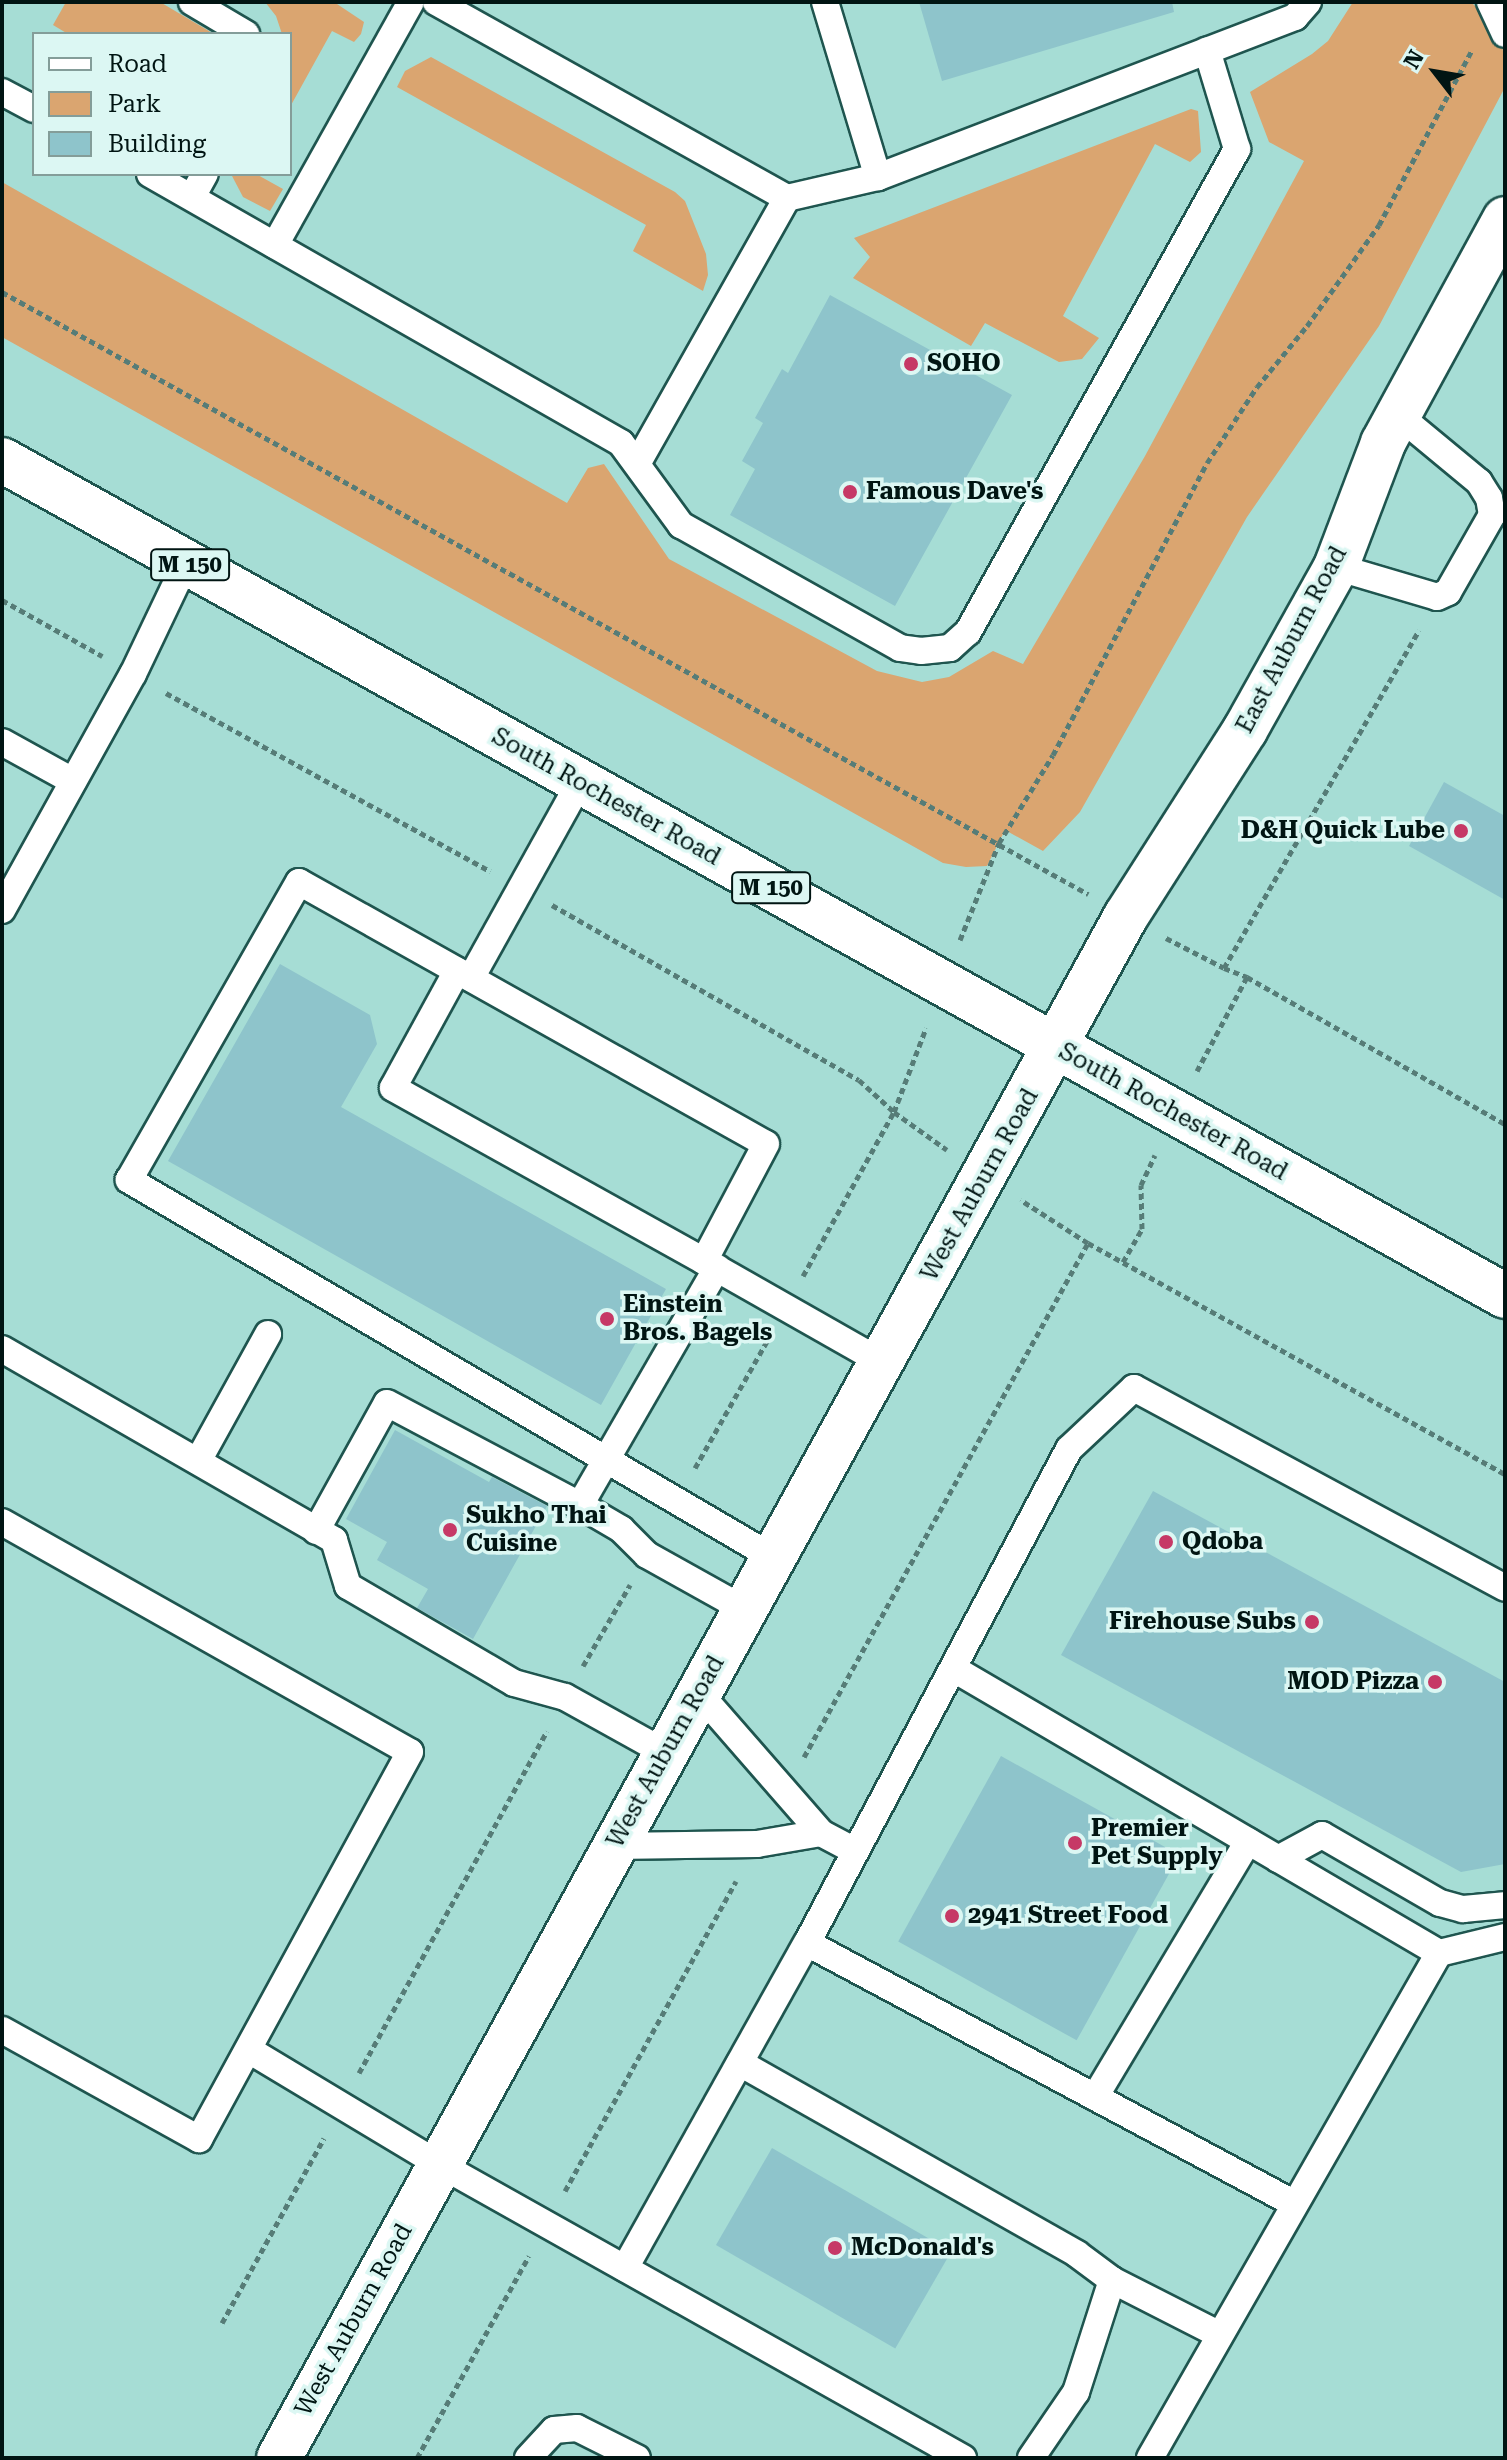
<!DOCTYPE html>
<html>
<head>
<meta charset="utf-8">
<style>
	body { margin:0 }
	#map { position:relative; width:1507px; height:2460px; overflow:hidden; background:#a6ddd5; font-family:"Roboto Serif",serif }
	div>[style] { position:absolute }
	.green>* { inset:0; background:#daa570 }
	.building>* { inset:0; background:#8ec4cb; transform-origin:0 0 }
	.path>* { height:5px; margin-top:-2.5px; transform-origin:0; background:repeating-linear-gradient(90deg,#567c77 0 6px,transparent 0 10px) }
	.roads { filter:drop-shadow(2px 0 #1f554f) drop-shadow(-2px 0 #1f554f) drop-shadow(0 2px #1f554f) drop-shadow(0 -2px #1f554f) }
	.service>* { height:26px; margin:-13px; padding:0 13px; transform-origin:13px; border-radius:13px; background:#fff }
	.secondary>* { height:44px; margin:-22px; padding:0 22px; transform-origin:22px; border-radius:22px; background:#fff }
	.primary>* { height:44px; margin:-22px; padding:0 22px; transform-origin:22px; border-radius:22px; background:#fff }
	.dots>* { width:22px; height:22px; translate:-50% -50%; box-sizing:border-box; border:4px solid #dcf7f3; border-radius:50% }
	span { translate:-50% -50%; white-space:nowrap; text-align:center; line-height:1.15; -webkit-text-stroke:7px #dcf7f3; paint-order:stroke }
	.shield-label span { padding:2px 6px; background:#dcf7f3; border:2px solid; border-radius:6px; -webkit-text-stroke-width:0 }
	.shield-label { font-size:22px; color:#011513; font-weight:700 }
	.poi-label { font-size:24px; color:#011513; font-weight:700 }
	.left { translate:0 -50%; text-align:left }
	.right { translate:-100% -50%; text-align:right }
	.street-label { font-size:24px; color:#011513 }
	.frame { position:absolute; inset:0; border:4px solid #011513; pointer-events:none }
	.legend { position:absolute; left:32px; top:32px; width:260px; height:144px; box-sizing:border-box; background:#dcf7f3; border:2px solid #849d99; margin:0; padding:10px 14px; list-style:none; font-size:24px; color:#011513 }
	.legend li { display:flex; align-items:center; gap:16px; height:40px }
	.legend b { width:40px; border:2px solid #849d99 }
	.north { position:absolute; left:1395px; top:32px; width:80px; height:80px; -webkit-text-stroke:6px #dcf7f3; paint-order:stroke; rotate:301deg; font-size:22px; font-weight:700; line-height:32px; text-align:center; color:#011513 }
	.north::after { content:''; display:block; margin:auto; width:28px; height:36px; background:#011513; clip-path:polygon(50% 0,100% 100%,50% 72%,0 100%) }
</style>
</head>
<body>
<div id="map">
	<div class="green">
		<div style="clip-path:polygon(66px 2px,160px 2px,214px 34px,68px 34px,53px 25px)"></div>
		<div style="clip-path:polygon(265px 2px,334px 2px,364px 22px,361px 34px,354px 42px,332px 31px,290px 107px,290px 34px,282px 34px,276px 16px)"></div>
		<div style="clip-path:polygon(1353px 2px,1473px 4px,1487px 17px,1501px 41px,1505px 61px,1503px 91px,1379px 326px,1247px 517px,1080px 812px,1043px 851px,1005px 830px,987px 866px,966px 867px,943px 863px,2px 337px,2px 182px,567px 503px,588px 468px,604px 464px,669px 559px,877px 671px,922px 682px,949px 677px,993px 651px,1023px 664px,1145px 456px,1304px 161px,1269px 142px,1250px 92px,1312px 54px,1328px 41px)"></div>
		<div style="clip-path:polygon(431px 57px,675px 192px,685px 201px,706px 254px,708px 275px,703px 291px,633px 251px,646px 225px,397px 87px,405px 71px)"></div>
		<div style="clip-path:polygon(1191px 109px,1198px 111px,1201px 152px,1190px 162px,1155px 144px,1063px 316px,1099px 338px,1082px 359px,1059px 362px,985px 323px,971px 346px,853px 278px,870px 257px,854px 238px)"></div>
		<div style="clip-path:polygon(231px 174px,256px 174px,283px 189px,270px 211px,243px 197px)"></div>
	</div>
	<div class="building">
		<div style="clip-path:polygon(919px 2px,1172px 2px,1174px 12px,942px 81px)"></div>
		<div style="clip-path:polygon(830px 295px,1012px 395px,895px 606px,730px 515px,755px 469px,742px 461px,763px 423px,755px 418px,782px 369px,788px 373px)"></div>
		<div style="clip-path:polygon(1444px 782px,1505px 816px,1505px 900px,1409px 846px)"></div>
		<div style="clip-path:polygon(280px 964px,370px 1015px,377px 1044px,341px 1107px,666px 1289px,601px 1405px,168px 1161px)"></div>
		<div style="clip-path:polygon(395px 1430px,489px 1482px,492px 1477px,547px 1506px,473px 1639px,417px 1608px,428px 1589px,377px 1560px,387px 1542px,346px 1519px)"></div>
		<div style="clip-path:polygon(1153px 1491px,1505px 1682px,1505px 1864px,1461px 1872px,1061px 1655px)"></div>
		<div style="left:1001px;top:1756px;width:204px;height:212px;rotate:29deg"></div>
		<div style="left:772px;top:2148px;width:207px;height:112px;rotate:30deg"></div>
	</div>
	<div class="path">
		<div style="left:2px;top:292px;width:1242px;rotate:29deg"></div>
		<div style="left:2px;top:600px;width:115px;rotate:29.2deg"></div>
		<div style="left:166px;top:693px;width:370px;rotate:28.8deg"></div>
		<div style="left:552px;top:905px;width:353px;rotate:29.7deg"></div>
		<div style="left:859px;top:1080px;width:47px;rotate:42.4deg"></div>
		<div style="left:894px;top:1112px;width:65px;rotate:35.6deg"></div>
		<div style="left:1166px;top:938px;width:65px;rotate:27.3deg"></div>
		<div style="left:1224px;top:968px;width:25px;rotate:21deg"></div>
		<div style="left:1247px;top:977px;width:297px;rotate:29.7deg"></div>
		<div style="left:960px;top:940px;width:105px;rotate:-68.1deg"></div>
		<div style="left:999px;top:843px;width:103px;rotate:-58.5deg"></div>
		<div style="left:1053px;top:755px;width:330px;rotate:-62.2deg"></div>
		<div style="left:1207px;top:463px;width:91px;rotate:-56.7deg"></div>
		<div style="left:1257px;top:387px;width:79px;rotate:-50.7deg"></div>
		<div style="left:1307px;top:326px;width:124px;rotate:-54.5deg"></div>
		<div style="left:1379px;top:225px;width:198px;rotate:-62deg"></div>
		<div style="left:1224px;top:968px;width:390px;rotate:-60deg"></div>
		<div style="left:1197px;top:1071px;width:106px;rotate:-62deg"></div>
		<div style="left:1088px;top:1243px;width:477px;rotate:29deg"></div>
		<div style="left:1123px;top:1262px;width:38px;rotate:-60deg"></div>
		<div style="left:1142px;top:1229px;width:44px;rotate:-91.3deg"></div>
		<div style="left:1141px;top:1185px;width:33px;rotate:-65deg"></div>
		<div style="left:803px;top:1276px;width:188px;rotate:-61deg"></div>
		<div style="left:894px;top:1112px;width:90px;rotate:-69.1deg"></div>
		<div style="left:695px;top:1468px;width:146px;rotate:-60.4deg"></div>
		<div style="left:583px;top:1666px;width:94px;rotate:-59.9deg"></div>
		<div style="left:804px;top:1757px;width:587px;rotate:-61.08deg"></div>
		<div style="left:1088px;top:1243px;width:80px;rotate:-147.3deg"></div>
		<div style="left:359px;top:2073px;width:390px;rotate:-61.2deg"></div>
		<div style="left:565px;top:2191px;width:354px;rotate:-61.1deg"></div>
		<div style="left:222px;top:2323px;width:211px;rotate:-61.1deg"></div>
		<div style="left:417px;top:2458px;width:231px;rotate:-61deg"></div>
	</div>
	<div class="roads">
		<div class="service">
			<div style="left:192px;top:2px;width:63px;rotate:30.7deg"></div>
			<div style="left:436px;top:2px;width:402px;rotate:29.2deg"></div>
			<div style="left:787px;top:198px;width:93px;rotate:-13deg"></div>
			<div style="left:878px;top:177px;width:447px;rotate:-21deg"></div>
			<div style="left:1295px;top:17px;width:20px;rotate:-49deg"></div>
			<div style="left:825px;top:2px;width:183px;rotate:73.2deg"></div>
			<div style="left:1490px;top:2px;width:35px;rotate:65deg"></div>
			<div style="left:2px;top:92px;width:36px;rotate:28deg"></div>
			<div style="left:150px;top:174px;width:542px;rotate:29.73deg"></div>
			<div style="left:621px;top:443px;width:102px;rotate:53.8deg"></div>
			<div style="left:681px;top:525px;width:251px;rotate:29.3deg"></div>
			<div style="left:900px;top:648px;width:21px;rotate:8deg"></div>
			<div style="left:921px;top:651px;width:29px;rotate:-6deg"></div>
			<div style="left:950px;top:648px;width:24px;rotate:-42deg"></div>
			<div style="left:968px;top:632px;width:553px;rotate:-60.88deg"></div>
			<div style="left:1237px;top:149px;width:103px;rotate:-106.9deg"></div>
			<div style="left:192px;top:197px;width:26px;rotate:-61deg"></div>
			<div style="left:275px;top:245px;width:278px;rotate:-60.8deg"></div>
			<div style="left:637px;top:464px;width:305px;rotate:-60.6deg"></div>
			<div style="left:1336px;top:567px;width:105px;rotate:16.5deg"></div>
			<div style="left:1437px;top:597px;width:12px;rotate:-24deg"></div>
			<div style="left:1448px;top:592px;width:89px;rotate:-60.3deg"></div>
			<div style="left:1492px;top:515px;width:17px;rotate:-100deg"></div>
			<div style="left:1489px;top:498px;width:19px;rotate:-122deg"></div>
			<div style="left:1479px;top:482px;width:105px;rotate:-140.4deg"></div>
			<div style="left:2px;top:742px;width:81px;rotate:28.8deg"></div>
			<div style="left:2px;top:910px;width:270px;rotate:-61deg"></div>
			<div style="left:133px;top:674px;width:123px;rotate:-64.5deg"></div>
			<div style="left:457px;top:971px;width:133px;rotate:118.7deg"></div>
			<div style="left:393px;top:1088px;width:356px;rotate:29.1deg"></div>
			<div style="left:471px;top:978px;width:224px;rotate:-60.9deg"></div>
			<div style="left:2px;top:1349px;width:383px;rotate:29.9deg"></div>
			<div style="left:334px;top:1540px;width:48px;rotate:73.1deg"></div>
			<div style="left:348px;top:1586px;width:192px;rotate:30.3deg"></div>
			<div style="left:514px;top:1683px;width:53px;rotate:15.4deg"></div>
			<div style="left:565px;top:1697px;width:115px;rotate:29deg"></div>
			<div style="left:198px;top:1461px;width:145px;rotate:-61.1deg"></div>
			<div style="left:580px;top:1505px;width:274px;rotate:-60deg"></div>
			<div style="left:2px;top:1522px;width:468px;rotate:29.4deg"></div>
			<div style="left:410px;top:1752px;width:441px;rotate:118.6deg"></div>
			<div style="left:199px;top:2139px;width:225px;rotate:-151deg"></div>
			<div style="left:316px;top:1531px;width:146px;rotate:-61deg"></div>
			<div style="left:387px;top:1403px;width:218px;rotate:27.9deg"></div>
			<div style="left:580px;top:1505px;width:48px;rotate:30.3deg"></div>
			<div style="left:621px;top:1529px;width:37px;rotate:45deg"></div>
			<div style="left:647px;top:1555px;width:113px;rotate:29.1deg"></div>
			<div style="left:774px;top:1558px;width:748px;rotate:-149.63deg"></div>
			<div style="left:129px;top:1180px;width:343px;rotate:-60.3deg"></div>
			<div style="left:299px;top:882px;width:535px;rotate:29.29deg"></div>
			<div style="left:766px;top:1144px;width:132px;rotate:117.9deg"></div>
			<div style="left:704px;top:1261px;width:205px;rotate:29.6deg"></div>
			<div style="left:954px;top:1669px;width:562px;rotate:30.35deg"></div>
			<div style="left:699px;top:1693px;width:186px;rotate:48.9deg"></div>
			<div style="left:821px;top:1833px;width:38px;rotate:28deg"></div>
			<div style="left:614px;top:1846px;width:143px;rotate:-0.8deg"></div>
			<div style="left:757px;top:1844px;width:65px;rotate:-9.8deg"></div>
			<div style="left:1278px;top:1859px;width:50px;rotate:-28.6deg"></div>
			<div style="left:1322px;top:1835px;width:136px;rotate:30deg"></div>
			<div style="left:1440px;top:1903px;width:24px;rotate:15deg"></div>
			<div style="left:1463px;top:1909px;width:42px;rotate:-5.4deg"></div>
			<div style="left:807px;top:1943px;width:553px;rotate:28.14deg"></div>
			<div style="left:249px;top:2050px;width:222px;rotate:31deg"></div>
			<div style="left:439px;top:2164px;width:601px;rotate:29.3deg"></div>
			<div style="left:740px;top:2063px;width:387px;rotate:29.5deg"></div>
			<div style="left:1077px;top:2254px;width:44px;rotate:36.6deg"></div>
			<div style="left:1112px;top:2280px;width:118px;rotate:107.8deg"></div>
			<div style="left:1076px;top:2392px;width:80px;rotate:124.3deg"></div>
			<div style="left:1095px;top:2097px;width:298px;rotate:-59.1deg"></div>
			<div style="left:625px;top:2268px;width:372px;rotate:-60.8deg"></div>
			<div style="left:807px;top:1943px;width:559px;rotate:-62.06deg"></div>
			<div style="left:1069px;top:1449px;width:89px;rotate:-43.2deg"></div>
			<div style="left:1134px;top:1388px;width:421px;rotate:28.3deg"></div>
			<div style="left:1112px;top:2280px;width:121px;rotate:27deg"></div>
			<div style="left:528px;top:2458px;width:38px;rotate:-47deg"></div>
			<div style="left:554px;top:2430px;width:23px;rotate:-5deg"></div>
			<div style="left:577px;top:2428px;width:67px;rotate:26.6deg"></div>
			<div style="left:1150px;top:2458px;width:582px;rotate:-60.22deg"></div>
			<div style="left:1439px;top:1953px;width:68px;rotate:-13.6deg"></div>
		</div>
		<div class="secondary">
			<div style="left:279px;top:2458px;width:1759px;rotate:-61.22deg"></div>
			<div style="left:1126px;top:916px;width:221px;rotate:-57.4deg"></div>
			<div style="left:1245px;top:730px;width:187px;rotate:-60.8deg"></div>
			<div style="left:1336px;top:567px;width:133px;rotate:-69.2deg"></div>
			<div style="left:1383px;top:443px;width:255px;rotate:-61.4deg"></div>
		</div>
		<div class="primary">
			<div style="left:2px;top:460px;width:1720px;rotate:29.08deg"></div>
		</div>
	</div>
	<div class="dots">
		<div style="left:911px;top:364px;background:#c63966"></div>
		<div style="left:850px;top:492px;background:#c63966"></div>
		<div style="left:1461px;top:831px;background:#c63966"></div>
		<div style="left:607px;top:1319px;background:#c63966"></div>
		<div style="left:450px;top:1530px;background:#c63966"></div>
		<div style="left:1166px;top:1542px;background:#c63966"></div>
		<div style="left:1312px;top:1622px;background:#c63966"></div>
		<div style="left:1435px;top:1682px;background:#c63966"></div>
		<div style="left:1075px;top:1843px;background:#c63966"></div>
		<div style="left:952px;top:1916px;background:#c63966"></div>
		<div style="left:835px;top:2248px;background:#c63966"></div>
	</div>
	<div class="shield-label">
		<span style="left:190px;top:565px">M 150</span>
		<span style="left:771px;top:888px">M 150</span>
	</div>
	<div class="poi-label">
		<span class="left" style="left:927px;top:364px">SOHO</span>
		<span class="left" style="left:866px;top:492px">Famous Dave's</span>
		<span class="right" style="left:1445px;top:831px">D&amp;H Quick Lube</span>
		<span class="left" style="left:623px;top:1319px">Einstein<br>Bros. Bagels</span>
		<span class="left" style="left:466px;top:1530px">Sukho Thai<br>Cuisine</span>
		<span class="left" style="left:1182px;top:1542px">Qdoba</span>
		<span class="right" style="left:1296px;top:1622px">Firehouse Subs</span>
		<span class="right" style="left:1419px;top:1682px">MOD Pizza</span>
		<span class="left" style="left:1091px;top:1843px">Premier<br>Pet Supply</span>
		<span class="left" style="left:968px;top:1916px">2941 Street Food</span>
		<span class="left" style="left:851px;top:2248px">McDonald's</span>
	</div>
	<div class="street-label">
		<span style="left:1292px;top:640px;rotate:-62deg">East Auburn Road</span>
		<span style="left:606px;top:797px;rotate:29deg">South Rochester Road</span>
		<span style="left:1173px;top:1112px;rotate:29deg">South Rochester Road</span>
		<span style="left:980px;top:1185px;rotate:-61deg">West Auburn Road</span>
		<span style="left:666px;top:1752px;rotate:-61deg">West Auburn Road</span>
		<span style="left:354px;top:2320px;rotate:-61deg">West Auburn Road</span>
	</div>
	<div class="frame"></div>
	<ul class="legend">
	<li><b style="height:10px;background:#fff"></b>Road</li>
	<li><b style="height:22px;background:#daa570"></b>Park</li>
	<li><b style="height:22px;background:#8ec4cb"></b>Building</li>
	</ul>
	<div class="north">N</div>
</div>
</body>
</html>
